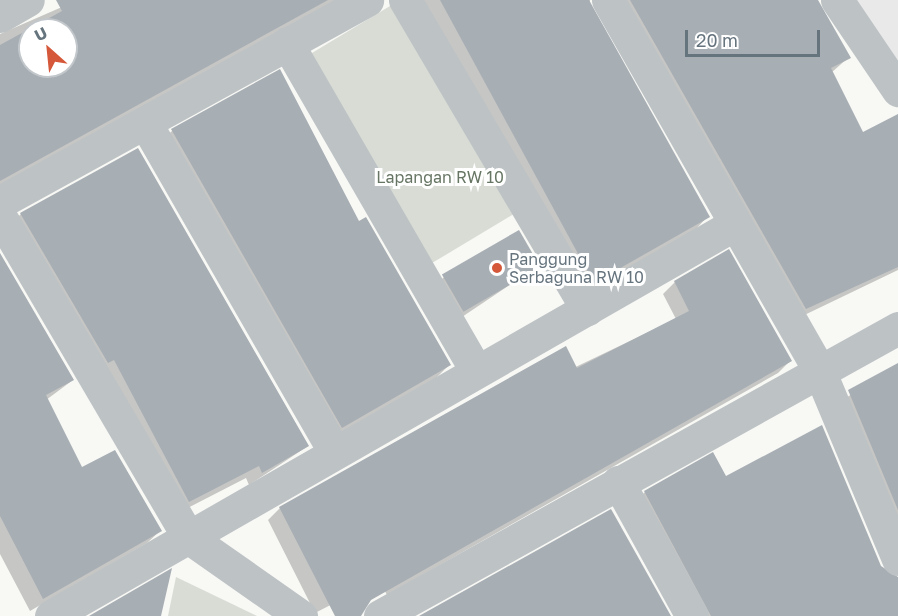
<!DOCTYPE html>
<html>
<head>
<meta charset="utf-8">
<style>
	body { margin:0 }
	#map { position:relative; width:898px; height:616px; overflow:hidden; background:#f8f8f5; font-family:"Golos Text",sans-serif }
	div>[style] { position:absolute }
	.built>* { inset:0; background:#e9e9e9 }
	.green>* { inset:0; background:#d8dcd5; transform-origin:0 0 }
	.shadow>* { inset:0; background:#0003 }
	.building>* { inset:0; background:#a7aeb4; transform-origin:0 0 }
	.minor>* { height:33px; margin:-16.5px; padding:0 16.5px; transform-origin:16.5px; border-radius:16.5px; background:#bdc2c5 }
	.dots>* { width:16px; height:16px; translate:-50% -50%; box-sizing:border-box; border:3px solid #fff; border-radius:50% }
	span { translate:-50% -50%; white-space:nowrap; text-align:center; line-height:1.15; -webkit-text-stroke:6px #fff; paint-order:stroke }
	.park-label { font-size:16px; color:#677664 }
	.poi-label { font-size:16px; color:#66747e }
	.left { translate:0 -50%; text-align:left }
	.north { position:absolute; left:18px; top:18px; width:60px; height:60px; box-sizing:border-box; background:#fff; border:2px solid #c2c7cb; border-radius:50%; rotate:333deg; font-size:16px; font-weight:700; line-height:24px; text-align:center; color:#66747e }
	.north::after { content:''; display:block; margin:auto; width:21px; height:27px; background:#d45839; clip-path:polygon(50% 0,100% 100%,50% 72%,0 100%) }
	.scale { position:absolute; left:685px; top:30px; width:135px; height:27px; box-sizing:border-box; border:3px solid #66747e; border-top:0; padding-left:8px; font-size:18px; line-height:21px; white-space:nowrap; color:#66747e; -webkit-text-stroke:4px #fff; paint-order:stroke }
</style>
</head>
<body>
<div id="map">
	<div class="built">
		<div style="clip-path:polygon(856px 0,898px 0,898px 70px)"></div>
	</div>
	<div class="green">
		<div style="left:400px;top:0;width:242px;height:110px;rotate:59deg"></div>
		<div style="clip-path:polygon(176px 577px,257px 616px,168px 616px)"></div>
	</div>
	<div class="shadow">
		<div style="clip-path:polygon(evenodd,78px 0,343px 0,0 188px,0 34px,78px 0,30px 30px,66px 30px,66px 66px,30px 66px,30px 30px)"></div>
		<div style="clip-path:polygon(412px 0,590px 0,590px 10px,708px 216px,695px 230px,580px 295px)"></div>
		<div style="clip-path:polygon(605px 0,817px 0,849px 57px,831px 73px,862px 134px,898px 126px,898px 270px,792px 321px)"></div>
		<div style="clip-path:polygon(280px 71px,358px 223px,449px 365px,436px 378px,328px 440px,158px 144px,172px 131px)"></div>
		<div style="clip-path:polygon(21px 214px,308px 446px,249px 485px,246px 478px,176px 514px,8px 226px)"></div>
		<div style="clip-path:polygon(0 256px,73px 380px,46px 400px,82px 469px,161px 530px,147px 543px,30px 611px,0 554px)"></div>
		<div style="clip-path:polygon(538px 266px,450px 325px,430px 291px,444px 277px)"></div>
		<div style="clip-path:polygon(675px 282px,790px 361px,778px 373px,387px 595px,379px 580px,315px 613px,268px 520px,280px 508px,676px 319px,663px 294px)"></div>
		<div style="clip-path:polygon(898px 364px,898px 556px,835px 405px)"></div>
		<div style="clip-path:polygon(726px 478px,898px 579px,898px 616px,693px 616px,632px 505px,645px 492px)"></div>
	</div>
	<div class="building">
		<div style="clip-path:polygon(evenodd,56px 0,328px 0,0 181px,0 45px,62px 11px,56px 0,30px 30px,66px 30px,66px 66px,30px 66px,30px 30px)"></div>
		<div style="clip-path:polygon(440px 0,589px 0,710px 217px,594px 283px)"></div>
		<div style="clip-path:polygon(630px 0,818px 0,851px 58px,831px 68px,863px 132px,898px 114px,898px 267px,806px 309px)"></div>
		<div style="clip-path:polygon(280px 69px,359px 221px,366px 217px,451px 365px,342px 428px,171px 129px)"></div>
		<div style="clip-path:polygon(138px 148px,309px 446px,262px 473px,259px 466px,189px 502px,114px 360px,108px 363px,20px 213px)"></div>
		<div style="left:519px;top:230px;width:43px;height:89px;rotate:60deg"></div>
		<div style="clip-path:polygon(729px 249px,792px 361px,371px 600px,361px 616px,335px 616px,279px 507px,566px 346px,577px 368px,689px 311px,674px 281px)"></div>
		<div style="clip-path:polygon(0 253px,74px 380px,46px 395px,82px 467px,115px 450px,162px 531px,43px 599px,0 516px)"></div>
		<div style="clip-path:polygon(898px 363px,898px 510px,848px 390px)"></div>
		<div style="clip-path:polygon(822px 425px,881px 566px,898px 577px,898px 616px,711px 616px,644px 491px,713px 452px,726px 476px)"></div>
		<div style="clip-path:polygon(611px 509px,671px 616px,419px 616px)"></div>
		<div style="clip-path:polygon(172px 568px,161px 616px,89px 616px)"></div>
	</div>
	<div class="minor">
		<div style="left:405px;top:0;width:359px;rotate:59.5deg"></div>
		<div style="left:608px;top:0;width:426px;rotate:60.3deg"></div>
		<div style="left:819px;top:370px;width:205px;rotate:67.3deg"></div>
		<div style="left:837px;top:0;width:109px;rotate:55.9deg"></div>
		<div style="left:0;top:16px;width:32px;rotate:-30deg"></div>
		<div style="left:287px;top:43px;width:379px;rotate:60deg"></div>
		<div style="left:146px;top:124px;width:379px;rotate:60.1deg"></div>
		<div style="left:0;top:202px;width:419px;rotate:-28.8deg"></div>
		<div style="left:0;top:216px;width:372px;rotate:59.6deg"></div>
		<div style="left:188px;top:537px;width:138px;rotate:35deg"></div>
		<div style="left:618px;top:482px;width:153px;rotate:61.1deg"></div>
		<div style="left:51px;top:616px;width:788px;rotate:-29.82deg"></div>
		<div style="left:380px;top:616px;width:593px;rotate:-29.07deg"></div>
	</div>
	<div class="dots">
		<div style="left:497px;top:268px;background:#d45839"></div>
	</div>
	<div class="park-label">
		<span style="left:440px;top:177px">Lapangan RW 10</span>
	</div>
	<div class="poi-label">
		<span class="left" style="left:509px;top:268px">Panggung<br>Serbaguna RW 10</span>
	</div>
	<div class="north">U</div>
	<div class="scale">20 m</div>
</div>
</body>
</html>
